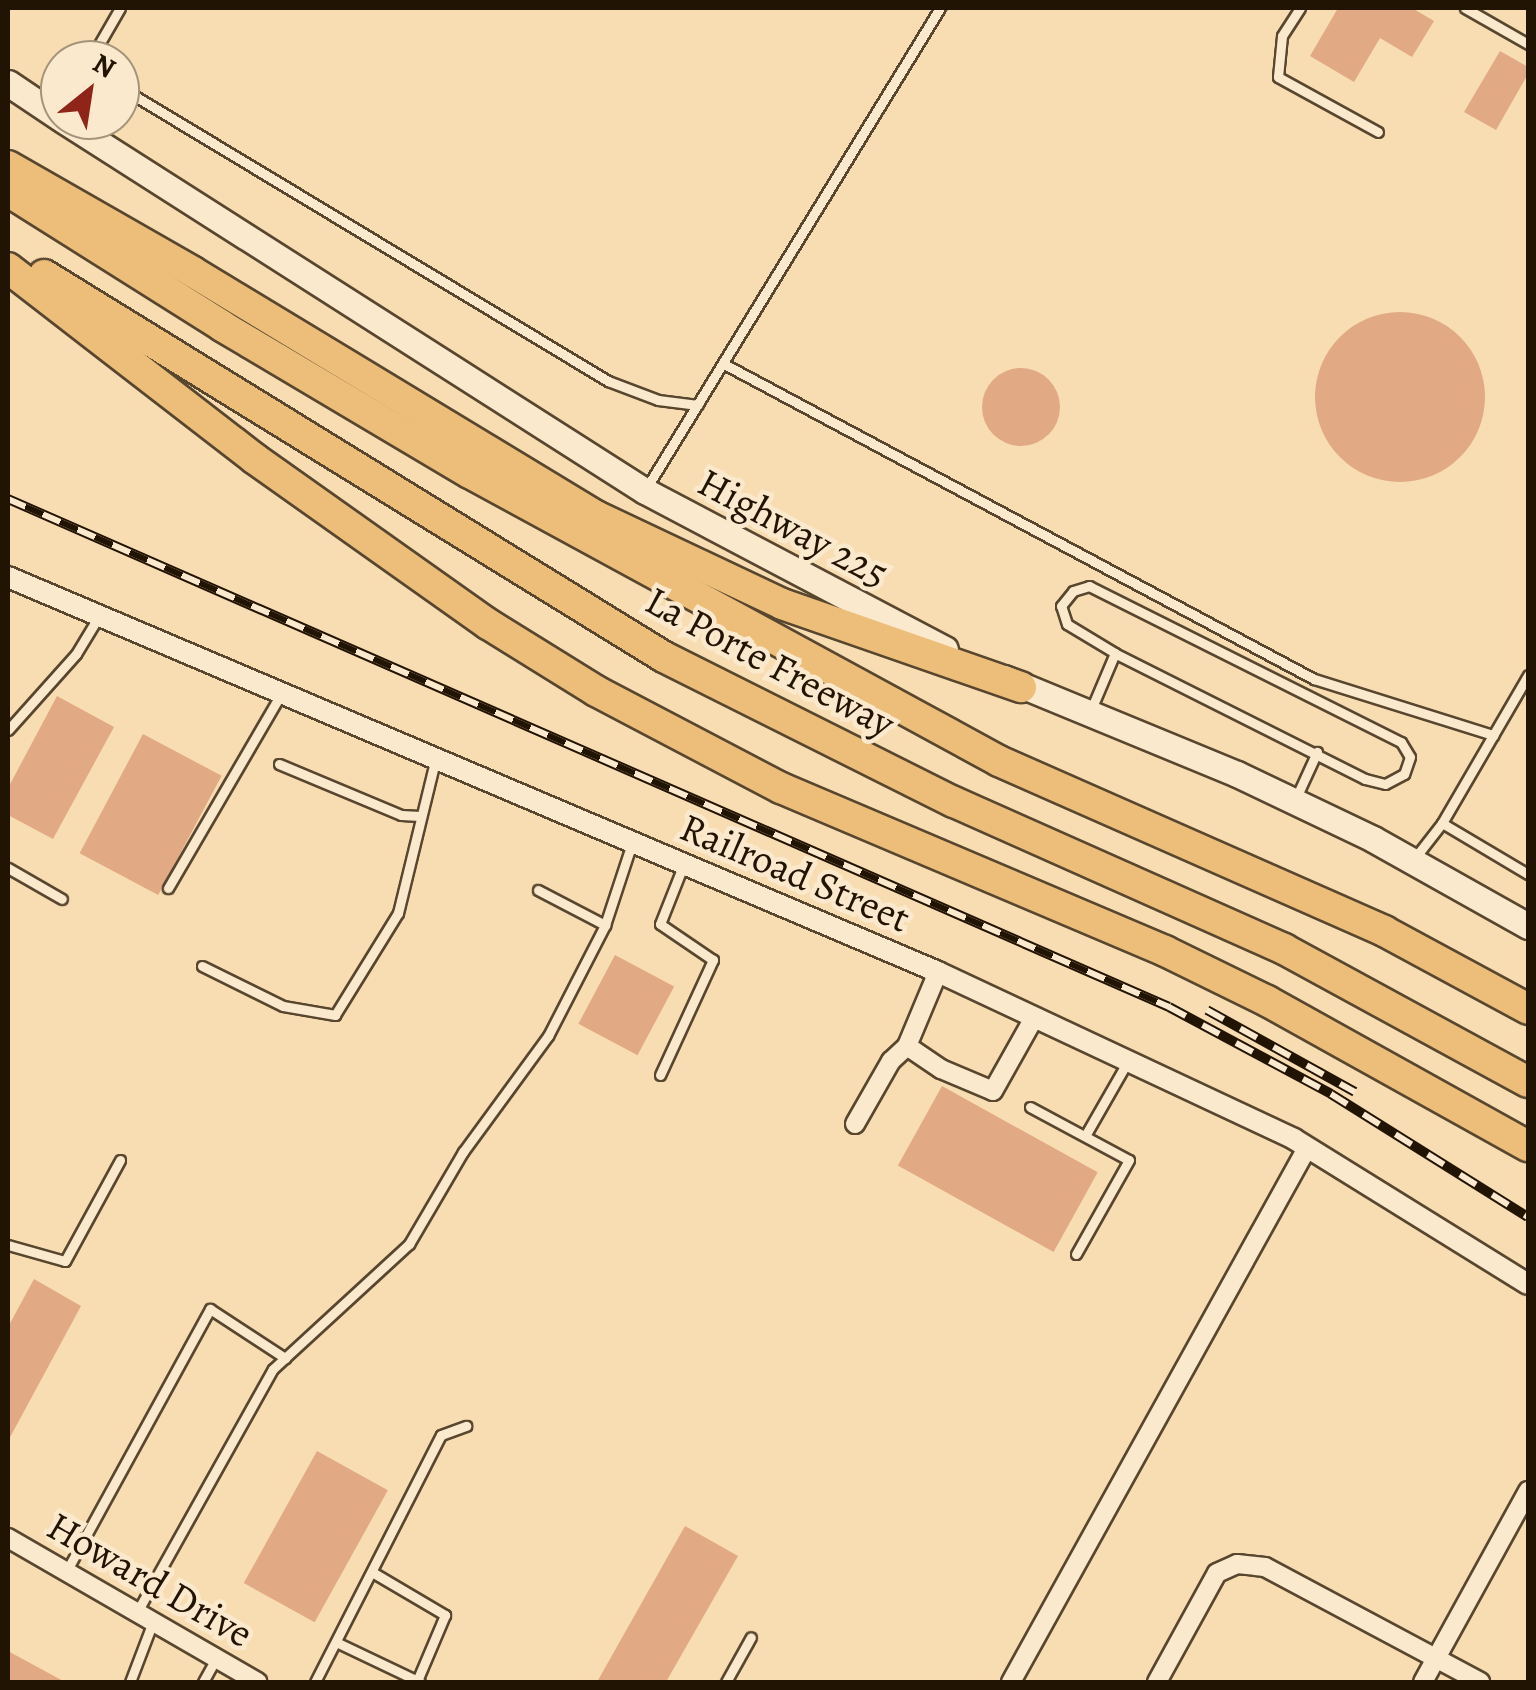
<!DOCTYPE html>
<html>
<head>
<meta charset="utf-8">
<style>
	body { margin:0 }
	#map { position:relative; width:1536px; height:1690px; overflow:hidden; background:#f9ddb2; font-family:Alegreya,serif }
	div>[style] { position:absolute }
	.building>* { inset:0; background:#e1a984; transform-origin:0 0 }
	.round { border-radius:50% }
	.roads { filter:drop-shadow(2px 0 #58462f) drop-shadow(-2px 0 #58462f) drop-shadow(0 2px #58462f) drop-shadow(0 -2px #58462f) }
	.service>* { height:9px; margin:-4.5px; padding:0 4.5px; transform-origin:4.5px; border-radius:4.5px; background:#fbe9cd }
	.minor>* { height:18px; margin:-9px; padding:0 9px; transform-origin:9px; border-radius:9px; background:#fbe9cd }
	.tertiary>* { height:20px; margin:-10px; padding:0 10px; transform-origin:10px; border-radius:10px; background:#fbe9cd }
	.secondary>* { height:25px; margin:-12.5px; padding:0 12.5px; transform-origin:12.5px; border-radius:12.5px; background:#fbe9cd }
	.motorway>* { height:30px; margin:-15px; padding:0 15px; transform-origin:15px; border-radius:15px; background:#ecbe79 }
	.rail>* { height:10px; margin-top:-5px; transform-origin:0; background:repeating-linear-gradient(90deg,#fbe9cd 0 19px,#221403 0 38px); box-sizing:border-box; border-block:2px solid #221403 }
	span { translate:-50% -50%; white-space:nowrap; text-align:center; line-height:1.15; -webkit-text-stroke:9px #fbe9cd; paint-order:stroke }
	.street-label { font-size:40px; color:#221403 }
	.frame { position:absolute; inset:0; border:10px solid #221403; pointer-events:none }
	.north { position:absolute; left:40px; top:40px; width:100px; height:100px; box-sizing:border-box; background:#fbe9cd; border:2px solid #a4947c; border-radius:50%; rotate:30deg; font-size:28px; font-weight:700; line-height:40px; text-align:center; color:#221403 }
	.north::after { content:''; display:block; margin:auto; width:35px; height:45px; background:#8f2418; clip-path:polygon(50% 0,100% 100%,50% 72%,0 100%) }
</style>
</head>
<body>
<div id="map">
	<div class="building">
		<div style="clip-path:polygon(1338px 8px,1412px 8px,1434px 21px,1412px 57px,1380px 38px,1354px 82px,1310px 56px)"></div>
		<div style="clip-path:polygon(1500px 51px,1528px 67px,1528px 74px,1496px 130px,1464px 112px)"></div>
		<div class="round" style="left:1315px;top:312px;width:170px;height:170px"></div>
		<div class="round" style="left:982px;top:368px;width:78px;height:78px"></div>
		<div style="clip-path:polygon(57px 696px,114px 727px,53px 839px,8px 815px,8px 788px)"></div>
		<div style="left:143px;top:734px;width:89px;height:135px;rotate:28deg"></div>
		<div style="left:615px;top:955px;width:67px;height:78px;rotate:28deg"></div>
		<div style="left:942px;top:1086px;width:178px;height:91px;rotate:29deg"></div>
		<div style="clip-path:polygon(34px 1279px,81px 1306px,8px 1441px,8px 1327px)"></div>
		<div style="left:317px;top:1451px;width:81px;height:151px;rotate:29deg"></div>
		<div style="clip-path:polygon(685px 1526px,738px 1556px,666px 1682px,597px 1682px)"></div>
		<div style="clip-path:polygon(8px 1651px,65px 1682px,8px 1682px)"></div>
	</div>
	<div class="roads">
		<div class="service">
			<div style="left:1300px;top:8px;width:33px;rotate:123deg"></div>
			<div style="left:1282px;top:36px;width:41px;rotate:95.6deg"></div>
			<div style="left:1278px;top:77px;width:114px;rotate:28.8deg"></div>
			<div style="left:1465px;top:8px;width:73px;rotate:29.7deg"></div>
			<div style="left:90px;top:60px;width:60px;rotate:-60deg"></div>
			<div style="left:120px;top:87px;width:570px;rotate:31.07deg"></div>
			<div style="left:608px;top:381px;width:53px;rotate:20.8deg"></div>
			<div style="left:658px;top:400px;width:40px;rotate:7.1deg"></div>
			<div style="left:724px;top:364px;width:669px;rotate:28.1deg"></div>
			<div style="left:1314px;top:679px;width:188px;rotate:17.4deg"></div>
			<div style="left:647px;top:487px;width:562px;rotate:-58.55deg"></div>
			<div style="left:1090px;top:712px;width:64px;rotate:-67deg"></div>
			<div style="left:1115px;top:653px;width:56px;rotate:-148.9deg"></div>
			<div style="left:1067px;top:624px;width:19px;rotate:-108deg"></div>
			<div style="left:1061px;top:606px;width:19px;rotate:-51deg"></div>
			<div style="left:1073px;top:591px;width:17px;rotate:-17deg"></div>
			<div style="left:1089px;top:586px;width:349px;rotate:26.6deg"></div>
			<div style="left:1401px;top:742px;width:17px;rotate:59deg"></div>
			<div style="left:1410px;top:757px;width:18px;rotate:109deg"></div>
			<div style="left:1404px;top:774px;width:21px;rotate:152deg"></div>
			<div style="left:1385px;top:784px;width:21px;rotate:-166deg"></div>
			<div style="left:1365px;top:779px;width:280px;rotate:-153.3deg"></div>
			<div style="left:8px;top:730px;width:102px;rotate:-48.2deg"></div>
			<div style="left:76px;top:654px;width:44px;rotate:-58.8deg"></div>
			<div style="left:279px;top:764px;width:132px;rotate:22.7deg"></div>
			<div style="left:401px;top:815px;width:19px;rotate:3deg"></div>
			<div style="left:1295px;top:800px;width:53px;rotate:-65.4deg"></div>
			<div style="left:1442px;top:823px;width:100px;rotate:30.7deg"></div>
			<div style="left:1414px;top:859px;width:46px;rotate:-52.1deg"></div>
			<div style="left:1442px;top:823px;width:171px;rotate:-59.8deg"></div>
			<div style="left:8px;top:868px;width:62px;rotate:29.9deg"></div>
			<div style="left:168px;top:888px;width:225px;rotate:-59.8deg"></div>
			<div style="left:538px;top:890px;width:76px;rotate:27.6deg"></div>
			<div style="left:202px;top:966px;width:90px;rotate:26.3deg"></div>
			<div style="left:283px;top:1006px;width:53px;rotate:9.8deg"></div>
			<div style="left:335px;top:1015px;width:120px;rotate:-58.3deg"></div>
			<div style="left:398px;top:913px;width:161px;rotate:-76.3deg"></div>
			<div style="left:660px;top:1075px;width:127px;rotate:-65.3deg"></div>
			<div style="left:713px;top:960px;width:64px;rotate:-145.8deg"></div>
			<div style="left:660px;top:924px;width:62px;rotate:-68.4deg"></div>
			<div style="left:1030px;top:1107px;width:112px;rotate:28.2deg"></div>
			<div style="left:1129px;top:1160px;width:108px;rotate:119.4deg"></div>
			<div style="left:1085px;top:1136px;width:86px;rotate:-60.2deg"></div>
			<div style="left:8px;top:1245px;width:59px;rotate:15.7deg"></div>
			<div style="left:65px;top:1261px;width:115px;rotate:-61.4deg"></div>
			<div style="left:66px;top:1572px;width:300px;rotate:-61.3deg"></div>
			<div style="left:210px;top:1309px;width:90px;rotate:33.2deg"></div>
			<div style="left:372px;top:1572px;width:85px;rotate:30.5deg"></div>
			<div style="left:445px;top:1615px;width:72px;rotate:113deg"></div>
			<div style="left:137px;top:1612px;width:278px;rotate:-60.8deg"></div>
			<div style="left:273px;top:1369px;width:185px;rotate:-42.6deg"></div>
			<div style="left:409px;top:1244px;width:107px;rotate:-59.6deg"></div>
			<div style="left:463px;top:1152px;width:144px;rotate:-53.8deg"></div>
			<div style="left:548px;top:1036px;width:125px;rotate:-62.8deg"></div>
			<div style="left:605px;top:925px;width:86px;rotate:-71.8deg"></div>
			<div style="left:336px;top:1642px;width:93px;rotate:25.5deg"></div>
			<div style="left:130px;top:1682px;width:62px;rotate:-69.2deg"></div>
			<div style="left:203px;top:1682px;width:25px;rotate:-61deg"></div>
			<div style="left:315px;top:1682px;width:277px;rotate:-63deg"></div>
			<div style="left:441px;top:1435px;width:27px;rotate:-20deg"></div>
			<div style="left:726px;top:1682px;width:51px;rotate:-60.9deg"></div>
		</div>
		<div class="minor">
			<div style="left:907px;top:1046px;width:41px;rotate:34.1deg"></div>
			<div style="left:941px;top:1069px;width:56px;rotate:22.9deg"></div>
			<div style="left:993px;top:1091px;width:84px;rotate:-60.7deg"></div>
			<div style="left:855px;top:1124px;width:73px;rotate:-60.3deg"></div>
			<div style="left:891px;top:1061px;width:22px;rotate:-43deg"></div>
			<div style="left:907px;top:1046px;width:80px;rotate:-67.3deg"></div>
			<div style="left:8px;top:1538px;width:288px;rotate:30deg"></div>
			<div style="left:1011px;top:1682px;width:611px;rotate:-61deg"></div>
			<div style="left:1157px;top:1682px;width:124px;rotate:-61.2deg"></div>
			<div style="left:1217px;top:1573px;width:22px;rotate:-24deg"></div>
			<div style="left:1237px;top:1564px;width:28px;rotate:6deg"></div>
			<div style="left:1265px;top:1567px;width:244px;rotate:28.1deg"></div>
			<div style="left:1423px;top:1682px;width:218px;rotate:-61.2deg"></div>
		</div>
		<div class="tertiary">
			<div style="left:8px;top:577px;width:1010px;rotate:23.01deg"></div>
			<div style="left:938px;top:972px;width:393px;rotate:25.1deg"></div>
			<div style="left:1294px;top:1139px;width:275px;rotate:31.8deg"></div>
		</div>
		<div class="secondary">
			<div style="left:8px;top:83px;width:63px;rotate:33.9deg"></div>
			<div style="left:63px;top:120px;width:690px;rotate:32.52deg"></div>
			<div style="left:645px;top:491px;width:339px;rotate:27.8deg"></div>
			<div style="left:1004px;top:678px;width:252px;rotate:22.4deg"></div>
			<div style="left:1237px;top:774px;width:151px;rotate:25.5deg"></div>
			<div style="left:1373px;top:839px;width:178px;rotate:29.3deg"></div>
		</div>
		<div class="motorway">
			<div style="left:8px;top:166px;width:213px;rotate:29.8deg"></div>
			<div style="left:193px;top:272px;width:471px;rotate:31.2deg"></div>
			<div style="left:596px;top:516px;width:206px;rotate:25.3deg"></div>
			<div style="left:782px;top:604px;width:253px;rotate:19.2deg"></div>
			<div style="left:8px;top:191px;width:253px;rotate:32.2deg"></div>
			<div style="left:222px;top:326px;width:288px;rotate:30.7deg"></div>
			<div style="left:470px;top:473px;width:602px;rotate:28.56deg"></div>
			<div style="left:999px;top:761px;width:421px;rotate:23.8deg"></div>
			<div style="left:1384px;top:931px;width:164px;rotate:28.4deg"></div>
			<div style="left:8px;top:268px;width:312px;rotate:37.7deg"></div>
			<div style="left:255px;top:459px;width:286px;rotate:35.3deg"></div>
			<div style="left:488px;top:624px;width:127px;rotate:31.8deg"></div>
			<div style="left:596px;top:691px;width:209px;rotate:27.7deg"></div>
			<div style="left:781px;top:788px;width:417px;rotate:23deg"></div>
			<div style="left:1165px;top:951px;width:114px;rotate:26.1deg"></div>
			<div style="left:1267px;top:1001px;width:299px;rotate:29.1deg"></div>
			<div style="left:44px;top:275px;width:728px;rotate:31.64deg"></div>
			<div style="left:664px;top:657px;width:324px;rotate:26.6deg"></div>
			<div style="left:954px;top:802px;width:361px;rotate:24deg"></div>
			<div style="left:1284px;top:949px;width:278px;rotate:28.6deg"></div>
		</div>
	</div>
	<div class="rail">
		<div style="left:8px;top:499px;width:1267px;rotate:23.63deg"></div>
		<div style="left:1169px;top:1007px;width:184px;rotate:28.2deg"></div>
		<div style="left:1331px;top:1094px;width:232px;rotate:32deg"></div>
		<div style="left:1207px;top:1010px;width:169px;rotate:29deg"></div>
	</div>
	<div class="street-label">
		<span style="left:793px;top:528px;rotate:28deg">Highway 225</span>
		<span style="left:770px;top:662px;rotate:28deg">La Porte Freeway</span>
		<span style="left:795px;top:873px;rotate:23deg">Railroad Street</span>
		<span style="left:150px;top:1580px;rotate:30deg">Howard Drive</span>
	</div>
	<div class="frame"></div>
	<div class="north">N</div>
</div>
</body>
</html>
